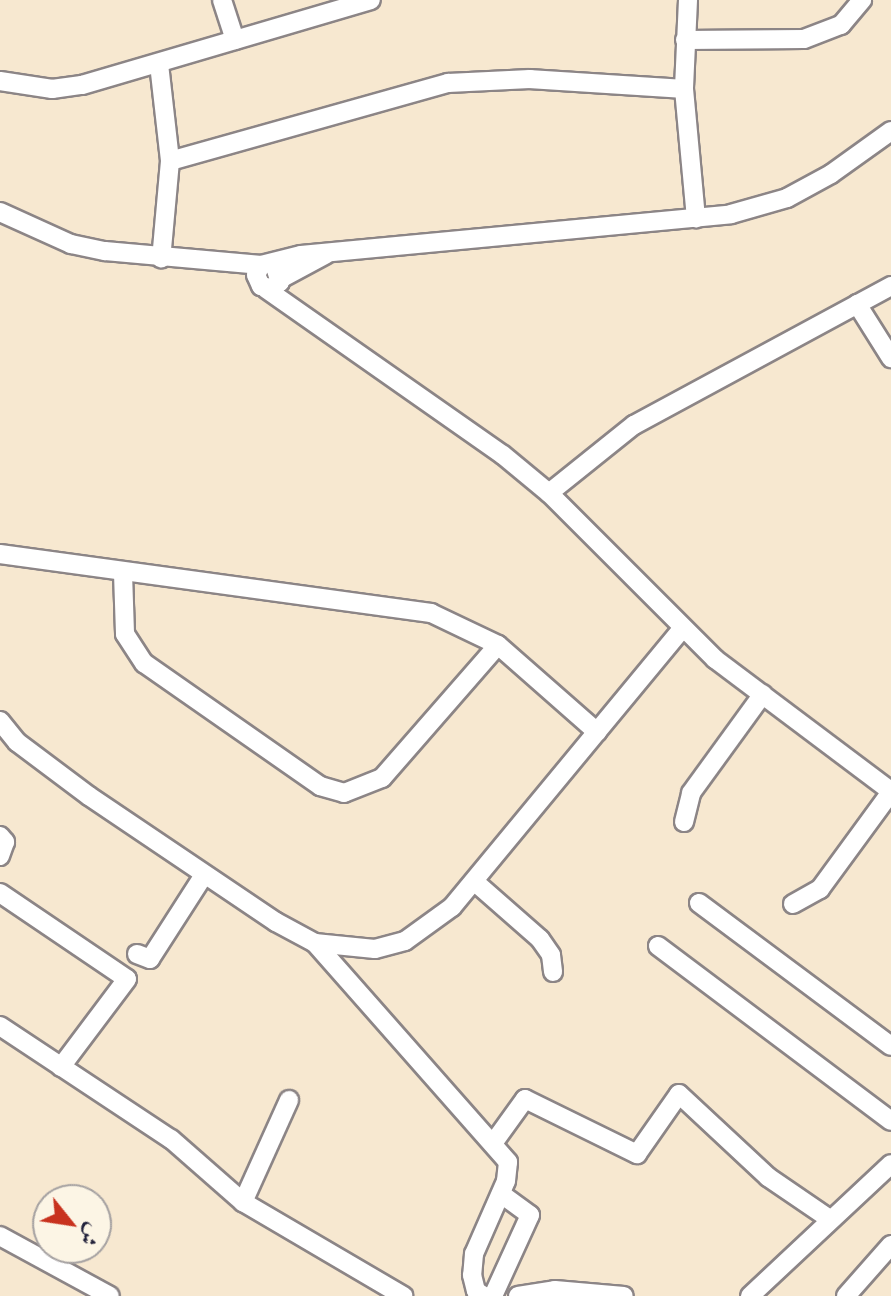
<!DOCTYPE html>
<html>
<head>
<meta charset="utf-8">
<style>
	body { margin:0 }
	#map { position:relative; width:891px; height:1296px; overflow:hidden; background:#f7e8d0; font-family:"Gentium Book Plus",Amiri,serif }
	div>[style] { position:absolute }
	.roads { filter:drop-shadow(2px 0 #8c8586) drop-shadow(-2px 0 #8c8586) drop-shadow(0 2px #8c8586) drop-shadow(0 -2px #8c8586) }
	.minor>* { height:18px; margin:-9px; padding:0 9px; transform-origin:9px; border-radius:9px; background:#fff }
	span { translate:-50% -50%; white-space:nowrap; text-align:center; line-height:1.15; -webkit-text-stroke:6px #fcf5e5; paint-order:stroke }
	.north { position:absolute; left:32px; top:1184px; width:80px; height:80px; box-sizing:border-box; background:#fcf5e5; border:2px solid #a5a1a1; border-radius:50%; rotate:120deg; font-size:22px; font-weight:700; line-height:32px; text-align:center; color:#22223b }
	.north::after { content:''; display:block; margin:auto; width:28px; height:36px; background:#c8321e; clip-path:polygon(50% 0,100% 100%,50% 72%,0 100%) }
</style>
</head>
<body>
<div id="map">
	<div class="roads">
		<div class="minor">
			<div style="left:222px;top:0;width:42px;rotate:72deg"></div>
			<div style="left:688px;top:0;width:89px;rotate:92.6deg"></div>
			<div style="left:684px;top:89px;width:130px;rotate:84.7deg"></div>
			<div style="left:685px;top:40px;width:119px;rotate:-0.5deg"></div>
			<div style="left:804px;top:39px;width:40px;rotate:-21deg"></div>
			<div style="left:841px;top:25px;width:33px;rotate:-50deg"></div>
			<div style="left:159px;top:64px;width:98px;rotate:83.5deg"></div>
			<div style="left:170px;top:161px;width:98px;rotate:95.2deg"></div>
			<div style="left:0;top:81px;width:53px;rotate:8.7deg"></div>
			<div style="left:52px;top:89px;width:30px;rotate:-8deg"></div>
			<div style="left:82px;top:85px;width:301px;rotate:-16.4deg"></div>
			<div style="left:170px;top:161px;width:289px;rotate:-15.7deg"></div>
			<div style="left:448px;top:83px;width:82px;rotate:-2.8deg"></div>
			<div style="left:530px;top:79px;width:154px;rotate:3.7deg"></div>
			<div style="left:0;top:212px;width:78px;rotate:24.3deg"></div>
			<div style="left:71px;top:244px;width:35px;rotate:12deg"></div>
			<div style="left:105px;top:251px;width:157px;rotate:5.1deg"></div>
			<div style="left:274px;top:264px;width:19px;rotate:72deg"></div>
			<div style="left:280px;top:282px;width:10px;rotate:143deg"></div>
			<div style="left:272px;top:288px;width:11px;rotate:-170deg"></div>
			<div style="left:261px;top:286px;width:12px;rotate:-114deg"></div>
			<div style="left:256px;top:275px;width:11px;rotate:-63deg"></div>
			<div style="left:261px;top:265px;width:41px;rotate:-14deg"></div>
			<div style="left:301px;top:255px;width:432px;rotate:-5.4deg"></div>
			<div style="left:731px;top:214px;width:58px;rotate:-15.9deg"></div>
			<div style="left:787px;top:198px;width:50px;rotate:-28.6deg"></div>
			<div style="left:831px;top:174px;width:74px;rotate:-35.6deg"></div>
			<div style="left:282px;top:278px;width:49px;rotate:-28.1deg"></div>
			<div style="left:266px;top:289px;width:289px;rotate:35deg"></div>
			<div style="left:503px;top:455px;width:60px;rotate:39.6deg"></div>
			<div style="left:549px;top:493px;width:235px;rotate:45deg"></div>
			<div style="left:715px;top:659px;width:220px;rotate:36.9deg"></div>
			<div style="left:857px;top:304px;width:64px;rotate:57.8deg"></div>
			<div style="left:549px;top:493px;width:109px;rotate:-38.7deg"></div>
			<div style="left:634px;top:425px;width:292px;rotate:-28.4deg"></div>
			<div style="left:0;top:554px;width:435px;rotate:7.8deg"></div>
			<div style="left:431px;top:613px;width:74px;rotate:25.5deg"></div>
			<div style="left:498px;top:645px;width:132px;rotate:41.3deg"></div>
			<div style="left:123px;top:573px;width:61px;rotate:88.1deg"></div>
			<div style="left:125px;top:634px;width:35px;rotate:57deg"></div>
			<div style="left:144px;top:663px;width:215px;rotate:34.9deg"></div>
			<div style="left:320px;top:786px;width:25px;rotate:16deg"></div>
			<div style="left:344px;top:793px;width:41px;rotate:-21.5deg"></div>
			<div style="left:382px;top:778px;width:176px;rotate:-48.9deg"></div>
			<div style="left:0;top:721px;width:27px;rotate:51deg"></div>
			<div style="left:17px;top:742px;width:90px;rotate:36.9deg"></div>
			<div style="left:89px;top:796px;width:225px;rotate:34deg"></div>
			<div style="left:276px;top:922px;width:44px;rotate:28.3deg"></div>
			<div style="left:315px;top:943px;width:60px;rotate:5.7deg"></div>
			<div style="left:375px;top:949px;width:31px;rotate:-15deg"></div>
			<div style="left:405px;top:941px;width:58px;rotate:-35.9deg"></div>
			<div style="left:452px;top:907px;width:361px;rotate:-50.4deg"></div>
			<div style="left:684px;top:822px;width:30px;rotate:-76deg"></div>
			<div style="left:691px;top:793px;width:122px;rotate:-54deg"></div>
			<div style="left:0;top:836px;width:8px;rotate:50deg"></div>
			<div style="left:5px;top:842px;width:15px;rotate:110deg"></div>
			<div style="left:475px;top:882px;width:86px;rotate:41.2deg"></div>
			<div style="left:540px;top:939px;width:19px;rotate:55deg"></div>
			<div style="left:551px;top:955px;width:17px;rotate:83deg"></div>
			<div style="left:0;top:893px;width:153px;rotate:34.1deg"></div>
			<div style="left:127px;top:979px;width:110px;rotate:126.9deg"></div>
			<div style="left:699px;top:903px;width:239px;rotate:36.7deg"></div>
			<div style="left:793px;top:904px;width:31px;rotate:-29deg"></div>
			<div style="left:820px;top:889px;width:120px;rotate:-53.8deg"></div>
			<div style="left:315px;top:943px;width:292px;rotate:48.6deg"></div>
			<div style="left:508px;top:1162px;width:19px;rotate:96deg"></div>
			<div style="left:506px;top:1181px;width:80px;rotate:113.7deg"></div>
			<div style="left:474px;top:1254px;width:21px;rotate:95deg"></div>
			<div style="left:472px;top:1275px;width:16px;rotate:76deg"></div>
			<div style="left:476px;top:1291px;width:9px;rotate:32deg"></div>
			<div style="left:658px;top:946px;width:291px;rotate:36.9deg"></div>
			<div style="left:137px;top:954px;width:14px;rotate:21deg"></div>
			<div style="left:150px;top:959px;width:100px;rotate:-57.3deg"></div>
			<div style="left:0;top:1026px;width:205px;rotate:33.5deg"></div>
			<div style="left:171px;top:1139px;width:96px;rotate:41.2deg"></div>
			<div style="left:243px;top:1202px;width:186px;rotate:30.4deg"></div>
			<div style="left:494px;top:1142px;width:53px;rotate:-54.2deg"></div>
			<div style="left:525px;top:1099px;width:125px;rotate:26.2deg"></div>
			<div style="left:637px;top:1154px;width:73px;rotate:-55deg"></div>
			<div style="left:679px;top:1094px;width:122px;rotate:43deg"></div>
			<div style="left:768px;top:1177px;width:73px;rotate:34.3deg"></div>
			<div style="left:243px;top:1202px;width:112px;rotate:-65.7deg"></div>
			<div style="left:0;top:1236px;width:125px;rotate:28.6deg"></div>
			<div style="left:493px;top:1296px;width:89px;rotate:-65.4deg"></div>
			<div style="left:530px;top:1215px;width:36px;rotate:-144deg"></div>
			<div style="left:518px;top:1296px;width:37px;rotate:-9deg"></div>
			<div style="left:555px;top:1290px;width:69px;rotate:5deg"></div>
			<div style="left:750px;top:1296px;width:193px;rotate:-43.1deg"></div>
			<div style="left:846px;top:1296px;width:68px;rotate:-48.6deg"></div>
		</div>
	</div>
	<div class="north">ش</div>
</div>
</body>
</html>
